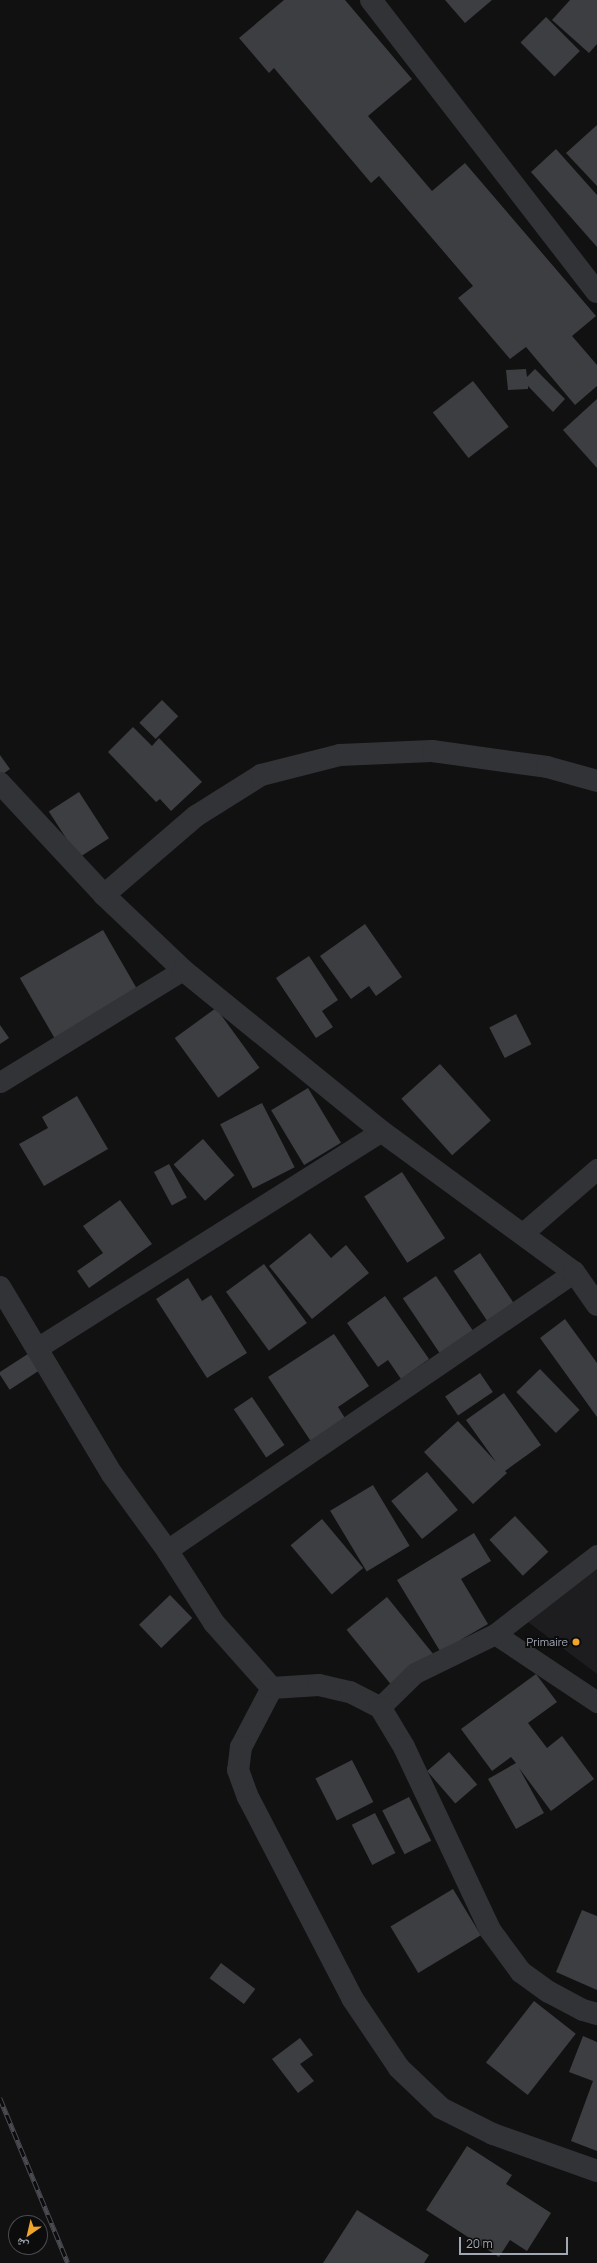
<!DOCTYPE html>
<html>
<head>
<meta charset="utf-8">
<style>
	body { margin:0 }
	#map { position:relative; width:597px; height:2263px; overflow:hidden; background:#111112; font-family:Manrope,"Noto Naskh Arabic",sans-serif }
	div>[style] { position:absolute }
	.built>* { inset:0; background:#1d1d1f }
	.building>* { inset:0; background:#3d3e42; transform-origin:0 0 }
	.lane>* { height:21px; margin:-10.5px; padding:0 10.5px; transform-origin:10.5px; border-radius:10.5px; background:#323337 }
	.street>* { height:22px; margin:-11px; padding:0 11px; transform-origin:11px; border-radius:11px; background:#323337 }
	.rail>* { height:4.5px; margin-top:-2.25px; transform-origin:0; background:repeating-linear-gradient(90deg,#0c0c0d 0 9px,#494b50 0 18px); box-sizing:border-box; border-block:1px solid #494b50 }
	.dots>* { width:11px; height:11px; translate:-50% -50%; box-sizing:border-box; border:2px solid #0c0c0d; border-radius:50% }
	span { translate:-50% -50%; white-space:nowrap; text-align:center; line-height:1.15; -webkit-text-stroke:4px #0c0c0d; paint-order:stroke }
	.poi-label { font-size:11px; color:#a2a8b3 }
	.right { translate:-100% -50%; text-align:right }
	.north { position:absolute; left:8px; top:2215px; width:40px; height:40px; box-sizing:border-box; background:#0c0c0d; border:1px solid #484a4f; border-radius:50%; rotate:214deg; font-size:11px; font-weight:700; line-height:16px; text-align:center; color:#a2a8b3 }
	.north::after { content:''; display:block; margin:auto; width:14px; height:18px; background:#f1a42a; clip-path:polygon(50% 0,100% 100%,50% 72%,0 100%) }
	.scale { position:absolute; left:459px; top:2237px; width:109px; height:18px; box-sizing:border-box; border:2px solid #a2a8b3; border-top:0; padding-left:5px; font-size:12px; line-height:14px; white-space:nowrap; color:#a2a8b3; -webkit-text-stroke:3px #0c0c0d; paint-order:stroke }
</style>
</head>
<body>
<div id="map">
	<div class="built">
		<div style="clip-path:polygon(597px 1562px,597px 1674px,512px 1610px)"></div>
	</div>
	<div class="building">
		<div style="clip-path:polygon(284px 0,345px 0,412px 79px,368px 116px,432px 191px,465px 163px,596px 316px,572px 336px,597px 365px,597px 386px,575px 405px,526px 347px,510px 359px,458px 298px,473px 286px,379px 176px,371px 183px,274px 68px,269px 73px,239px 38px)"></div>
		<div style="clip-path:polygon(445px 0,492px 0,465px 23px)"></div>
		<div style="clip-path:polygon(570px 0,597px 0,597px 44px,589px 53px,552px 20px)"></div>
		<div style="left:546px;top:17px;width:48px;height:36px;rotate:45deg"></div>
		<div style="clip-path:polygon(597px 125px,597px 186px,566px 153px)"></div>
		<div style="clip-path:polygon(556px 149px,597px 195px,597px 247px,531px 172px)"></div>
		<div style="clip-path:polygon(526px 369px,527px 377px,535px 369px,565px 399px,553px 412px,528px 386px,528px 389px,508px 390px,506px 370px)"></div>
		<div style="left:473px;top:381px;width:58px;height:51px;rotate:52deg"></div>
		<div style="clip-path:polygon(597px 399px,597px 468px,563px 430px)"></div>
		<div style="left:162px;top:700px;width:23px;height:32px;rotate:45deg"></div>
		<div style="clip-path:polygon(133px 727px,152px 746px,159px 738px,202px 782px,171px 811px,160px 799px,156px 802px,108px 752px)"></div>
		<div style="clip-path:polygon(0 755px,10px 769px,0 776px)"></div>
		<div style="left:79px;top:792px;width:55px;height:36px;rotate:57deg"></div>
		<div style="clip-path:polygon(365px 924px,402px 977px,376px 996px,369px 986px,351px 999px,320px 956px)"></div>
		<div style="left:103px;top:930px;width:75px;height:96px;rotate:60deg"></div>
		<div style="clip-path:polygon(309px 956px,338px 1000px,322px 1011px,333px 1027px,316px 1038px,276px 978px)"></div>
		<div style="left:216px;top:1008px;width:74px;height:51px;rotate:54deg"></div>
		<div style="left:516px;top:1014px;width:34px;height:30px;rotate:63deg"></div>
		<div style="clip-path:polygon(0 1025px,9px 1038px,0 1044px)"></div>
		<div style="left:440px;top:1064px;width:76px;height:52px;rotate:48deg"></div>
		<div style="left:308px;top:1088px;width:64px;height:43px;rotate:59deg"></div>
		<div style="clip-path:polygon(77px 1096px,108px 1149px,44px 1186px,19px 1144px,48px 1128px,42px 1117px)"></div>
		<div style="left:262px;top:1103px;width:72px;height:47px;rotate:63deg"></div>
		<div style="left:203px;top:1139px;width:48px;height:39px;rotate:49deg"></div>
		<div style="left:169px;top:1164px;width:38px;height:17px;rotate:62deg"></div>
		<div style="left:402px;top:1172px;width:79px;height:45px;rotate:57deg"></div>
		<div style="clip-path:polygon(120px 1200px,152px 1244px,89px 1288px,77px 1271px,103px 1253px,83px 1226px)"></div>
		<div style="clip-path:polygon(310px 1233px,331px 1258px,346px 1245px,369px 1273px,312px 1319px,269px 1266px)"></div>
		<div style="left:480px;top:1253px;width:62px;height:32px;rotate:56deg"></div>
		<div style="left:264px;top:1264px;width:73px;height:47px;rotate:54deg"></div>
		<div style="left:436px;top:1276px;width:70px;height:40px;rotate:56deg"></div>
		<div style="clip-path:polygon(188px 1278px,202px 1301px,211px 1295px,247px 1353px,207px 1378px,156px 1299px)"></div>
		<div style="clip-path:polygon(385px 1296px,429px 1359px,401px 1379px,388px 1360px,378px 1367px,347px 1323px)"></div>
		<div style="clip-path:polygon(565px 1319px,597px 1363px,597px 1417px,540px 1338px)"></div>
		<div style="clip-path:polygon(334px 1334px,369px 1386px,338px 1407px,348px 1423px,314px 1446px,268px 1377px)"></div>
		<div style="left:34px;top:1350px;width:20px;height:42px;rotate:57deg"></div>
		<div style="left:540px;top:1369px;width:57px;height:33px;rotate:46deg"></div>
		<div style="left:480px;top:1373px;width:23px;height:42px;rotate:56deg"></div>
		<div style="clip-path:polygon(504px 1393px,541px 1445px,505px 1471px,507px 1473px,473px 1504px,424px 1452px,458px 1421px,496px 1462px,466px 1420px)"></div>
		<div style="left:252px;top:1397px;width:58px;height:22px;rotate:56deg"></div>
		<div style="left:427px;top:1472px;width:49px;height:46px;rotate:51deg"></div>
		<div style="left:373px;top:1485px;width:71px;height:50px;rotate:59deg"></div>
		<div style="left:515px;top:1516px;width:49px;height:35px;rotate:47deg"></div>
		<div style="left:322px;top:1519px;width:64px;height:41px;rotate:50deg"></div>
		<div style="clip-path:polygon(474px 1533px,491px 1561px,461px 1579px,488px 1624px,462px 1639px,443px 1656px,397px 1580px)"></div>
		<div style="left:170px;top:1595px;width:32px;height:43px;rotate:46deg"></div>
		<div style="left:387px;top:1597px;width:75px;height:52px;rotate:51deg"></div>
		<div style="clip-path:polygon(536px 1674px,557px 1702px,528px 1723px,547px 1748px,562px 1736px,594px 1779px,551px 1811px,519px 1768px,544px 1813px,516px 1829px,488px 1779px,516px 1763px,511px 1757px,492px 1771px,461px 1729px)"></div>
		<div style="left:449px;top:1752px;width:43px;height:29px;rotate:49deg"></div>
		<div style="left:352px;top:1760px;width:47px;height:41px;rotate:63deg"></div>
		<div style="left:409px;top:1797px;width:49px;height:30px;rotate:63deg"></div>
		<div style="left:375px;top:1813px;width:45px;height:26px;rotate:63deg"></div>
		<div style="left:453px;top:1889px;width:54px;height:73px;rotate:59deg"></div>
		<div style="clip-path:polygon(582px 1910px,597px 1916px,597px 1990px,556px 1972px)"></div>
		<div style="left:221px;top:1963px;width:43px;height:19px;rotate:37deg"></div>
		<div style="left:534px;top:2001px;width:53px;height:78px;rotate:38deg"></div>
		<div style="clip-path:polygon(583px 2036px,597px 2042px,597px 2151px,571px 2141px,593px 2081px,569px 2072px)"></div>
		<div style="clip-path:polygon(300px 2038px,313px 2055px,300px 2064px,314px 2081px,298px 2093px,272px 2059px)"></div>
		<div style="clip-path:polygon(467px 2146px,512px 2175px,506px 2184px,551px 2213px,527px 2251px,510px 2240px,499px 2257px,426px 2210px)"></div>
		<div style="clip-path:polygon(357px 2210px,429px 2255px,424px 2263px,323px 2263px)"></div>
	</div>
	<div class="lane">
		<div style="left:0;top:1082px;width:215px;rotate:-31.5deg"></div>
		<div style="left:523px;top:1233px;width:98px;rotate:-40.9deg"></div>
		<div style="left:37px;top:1348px;width:407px;rotate:-32.2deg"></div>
		<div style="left:167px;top:1550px;width:493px;rotate:-34.3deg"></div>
		<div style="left:495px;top:1634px;width:123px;rotate:33.7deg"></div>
		<div style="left:380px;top:1707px;width:49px;rotate:-44.2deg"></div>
		<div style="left:415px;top:1673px;width:89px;rotate:-26deg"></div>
		<div style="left:495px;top:1634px;width:129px;rotate:-37.8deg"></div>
	</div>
	<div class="street">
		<div style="left:371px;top:0;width:369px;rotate:52.3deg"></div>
		<div style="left:0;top:783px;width:153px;rotate:47.1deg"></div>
		<div style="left:104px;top:895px;width:109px;rotate:43.5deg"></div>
		<div style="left:183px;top:970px;width:255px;rotate:39.1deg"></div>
		<div style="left:381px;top:1131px;width:239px;rotate:36.2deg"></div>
		<div style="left:574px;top:1272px;width:40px;rotate:55.1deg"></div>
		<div style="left:104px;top:895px;width:121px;rotate:-40.7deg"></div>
		<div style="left:196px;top:816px;width:77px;rotate:-32.2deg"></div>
		<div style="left:261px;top:775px;width:81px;rotate:-14.2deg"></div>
		<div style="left:340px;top:755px;width:92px;rotate:-2.5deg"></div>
		<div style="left:432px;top:751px;width:116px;rotate:7.9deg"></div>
		<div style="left:547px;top:767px;width:52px;rotate:15.6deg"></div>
		<div style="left:0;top:1287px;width:218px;rotate:59.1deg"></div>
		<div style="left:112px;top:1474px;width:94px;rotate:54.1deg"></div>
		<div style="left:167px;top:1550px;width:87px;rotate:57.2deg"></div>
		<div style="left:214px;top:1623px;width:87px;rotate:48.3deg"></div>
		<div style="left:272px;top:1688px;width:67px;rotate:117.7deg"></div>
		<div style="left:241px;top:1747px;width:23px;rotate:97deg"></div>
		<div style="left:238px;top:1770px;width:29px;rotate:70deg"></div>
		<div style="left:248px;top:1797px;width:226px;rotate:62.6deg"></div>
		<div style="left:352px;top:1998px;width:84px;rotate:56.1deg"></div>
		<div style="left:399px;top:2068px;width:58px;rotate:43.6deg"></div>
		<div style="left:441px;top:2108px;width:58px;rotate:26.6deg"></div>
		<div style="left:493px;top:2134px;width:110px;rotate:19.6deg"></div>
		<div style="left:272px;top:1688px;width:47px;rotate:-3.7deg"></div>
		<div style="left:319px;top:1685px;width:32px;rotate:13deg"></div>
		<div style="left:350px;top:1692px;width:34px;rotate:27deg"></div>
		<div style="left:380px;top:1707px;width:47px;rotate:59deg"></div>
		<div style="left:404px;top:1747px;width:202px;rotate:64.8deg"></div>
		<div style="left:490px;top:1930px;width:52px;rotate:53.6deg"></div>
		<div style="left:521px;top:1972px;width:34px;rotate:36deg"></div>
		<div style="left:549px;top:1992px;width:38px;rotate:28deg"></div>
		<div style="left:583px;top:2010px;width:15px;rotate:16deg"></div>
	</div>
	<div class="rail">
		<div style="left:0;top:2098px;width:178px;rotate:67.6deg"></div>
	</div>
	<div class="dots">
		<div style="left:576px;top:1642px;background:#f1a42a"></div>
	</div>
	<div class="poi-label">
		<span class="right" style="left:568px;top:1642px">Primaire</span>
	</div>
	<div class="north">ش</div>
	<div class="scale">20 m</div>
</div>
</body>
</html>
